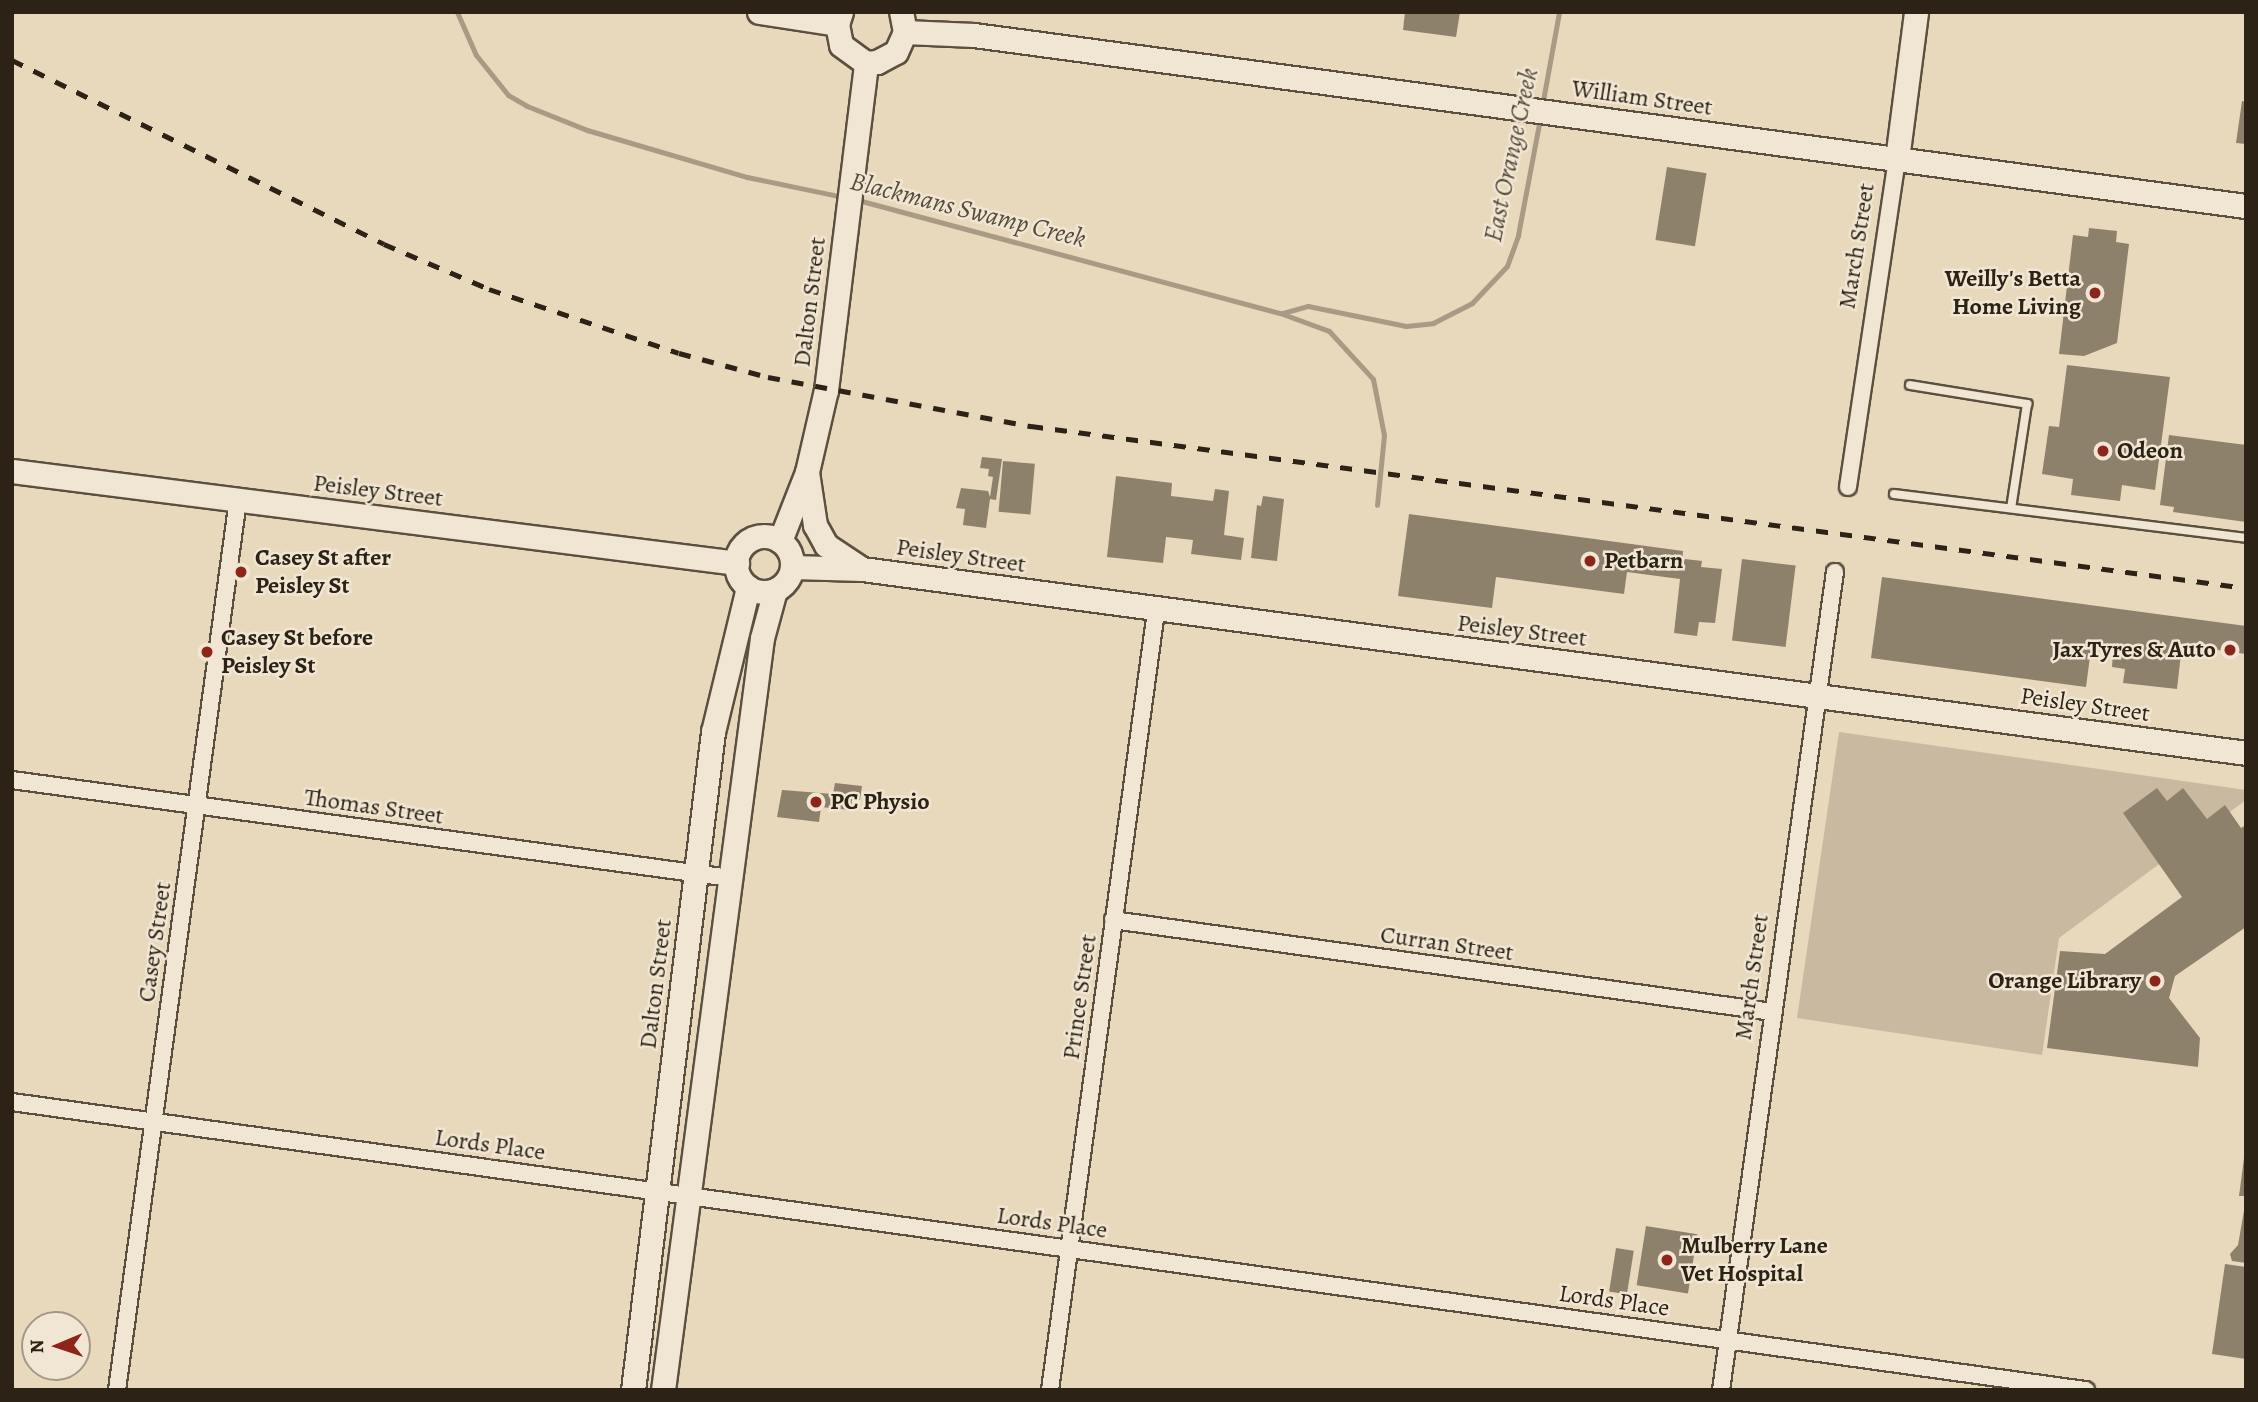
<!DOCTYPE html>
<html>
<head>
<meta charset="utf-8">
<style>
	body { margin:0 }
	#map { position:relative; width:2258px; height:1402px; overflow:hidden; background:#e8d8bc; font-family:Alegreya,serif }
	div>[style] { position:absolute }
	.green>* { inset:0; background:#c8b9a0 }
	.stream>* { height:5px; margin:-2.5px; padding:0 2.5px; transform-origin:2.5px; border-radius:2.5px; background:#a89a84 }
	.building>* { inset:0; background:#8e816c; transform-origin:0 0 }
	.roads { filter:drop-shadow(2px 0 #5b5040) drop-shadow(-2px 0 #5b5040) drop-shadow(0 2px #5b5040) drop-shadow(0 -2px #5b5040) }
	.lane>* { height:8px; margin:-4px; padding:0 4px; transform-origin:4px; border-radius:4px; background:#f0e6d3 }
	.street>* { height:16px; margin:-8px; padding:0 8px; transform-origin:8px; border-radius:8px; background:#f0e6d3 }
	.secondary>* { height:23px; margin:-11.5px; padding:0 11.5px; transform-origin:11.5px; border-radius:11.5px; background:#f0e6d3 }
	.secondary>.ring { margin:-11.5px; padding:0; box-sizing:content-box; background:none; border:23px solid #f0e6d3; border-radius:50% }
	.rail>* { height:5px; margin-top:-2.5px; transform-origin:0; background:repeating-linear-gradient(90deg,#2c2216 0 12px,transparent 0 24px) }
	.dots>* { width:19px; height:19px; translate:-50% -50%; box-sizing:border-box; border:4px solid #f0e6d3; border-radius:50% }
	span { translate:-50% -50%; white-space:nowrap; text-align:center; line-height:1.15; -webkit-text-stroke:5px #f0e6d3; paint-order:stroke }
	.street-label { font-size:24px; color:#2c2216 }
	.poi-label { font-size:24px; color:#2c2216; font-weight:700 }
	.right { translate:-100% -50%; text-align:right }
	.left { translate:0 -50%; text-align:left }
	.water-label { font-size:26px; color:#574c3c; font-style:italic }
	.frame { position:absolute; inset:0; border:14px solid #2c2216; pointer-events:none }
	.north { position:absolute; left:21px; top:1311px; width:70px; height:70px; box-sizing:border-box; background:#f0e6d3; border:2px solid #a29887; border-radius:50%; rotate:268deg; font-size:19px; font-weight:700; line-height:28px; text-align:center; color:#2c2216 }
	.north::after { content:''; display:block; margin:auto; width:24px; height:32px; background:#8f2418; clip-path:polygon(50% 0,100% 100%,50% 72%,0 100%) }
</style>
</head>
<body>
<div id="map">
	<div class="green">
		<div style="clip-path:polygon(1839px 732px,2246px 790px,2246px 800px,2059px 938px,2042px 1055px,1797px 1018px)"></div>
	</div>
	<div class="stream">
		<div style="left:457px;top:12px;width:47px;rotate:66.2deg"></div>
		<div style="left:476px;top:55px;width:51px;rotate:51.3deg"></div>
		<div style="left:508px;top:95px;width:22px;rotate:30deg"></div>
		<div style="left:527px;top:106px;width:65px;rotate:21.8deg"></div>
		<div style="left:587px;top:130px;width:167px;rotate:16.4deg"></div>
		<div style="left:747px;top:177px;width:99px;rotate:11.7deg"></div>
		<div style="left:1542px;top:106px;width:96px;rotate:-79.7deg"></div>
		<div style="left:854px;top:199px;width:441px;rotate:15deg"></div>
		<div style="left:1280px;top:313px;width:52px;rotate:20.2deg"></div>
		<div style="left:1329px;top:331px;width:65px;rotate:47.5deg"></div>
		<div style="left:1373px;top:379px;width:57px;rotate:78.9deg"></div>
		<div style="left:1384px;top:435px;width:70px;rotate:95.7deg"></div>
		<div style="left:1283px;top:313px;width:26px;rotate:-16deg"></div>
		<div style="left:1308px;top:306px;width:100px;rotate:11.5deg"></div>
		<div style="left:1406px;top:326px;width:27px;rotate:-6deg"></div>
		<div style="left:1433px;top:323px;width:44px;rotate:-27.1deg"></div>
		<div style="left:1472px;top:303px;width:51px;rotate:-46.6deg"></div>
		<div style="left:1507px;top:266px;width:33px;rotate:-70deg"></div>
		<div style="left:1518px;top:235px;width:118px;rotate:-79.3deg"></div>
	</div>
	<div class="building">
		<div style="clip-path:polygon(1405px 12px,1460px 12px,1456px 37px,1403px 30px)"></div>
		<div style="clip-path:polygon(2242px 101px,2246px 102px,2246px 144px,2236px 143px)"></div>
		<div style="left:1667px;top:167px;width:40px;height:74px;rotate:9deg"></div>
		<div style="clip-path:polygon(2089px 228px,2117px 231px,2116px 242px,2129px 244px,2117px 343px,2084px 356px,2059px 354px,2073px 235px,2088px 237px)"></div>
		<div style="clip-path:polygon(2067px 365px,2170px 377px,2155px 490px,2122px 485px,2120px 501px,2071px 495px,2073px 479px,2042px 474px,2049px 426px,2059px 427px)"></div>
		<div style="clip-path:polygon(2169px 435px,2246px 445px,2246px 522px,2173px 512px,2174px 507px,2160px 505px)"></div>
		<div style="clip-path:polygon(982px 457px,1002px 459px,996px 500px,990px 499px,986px 528px,963px 525px,965px 509px,956px 508px,961px 488px,988px 491px,990px 497px,993px 477px,988px 476px,989px 469px,980px 468px)"></div>
		<div style="left:1003px;top:461px;width:32px;height:51px;rotate:5deg"></div>
		<div style="clip-path:polygon(1116px 476px,1172px 483px,1171px 496px,1213px 501px,1215px 489px,1229px 491px,1224px 535px,1244px 538px,1241px 560px,1191px 554px,1193px 540px,1166px 537px,1163px 563px,1107px 557px)"></div>
		<div style="clip-path:polygon(1263px 496px,1284px 499px,1277px 561px,1251px 558px,1257px 505px,1261px 506px)"></div>
		<div style="clip-path:polygon(1409px 514px,1683px 551px,1682px 565px,1685px 559px,1702px 561px,1701px 567px,1722px 569px,1715px 623px,1699px 622px,1697px 636px,1674px 633px,1680px 579px,1627px 572px,1624px 594px,1496px 577px,1492px 608px,1398px 596px)"></div>
		<div style="left:1742px;top:559px;width:54px;height:82px;rotate:7deg"></div>
		<div style="clip-path:polygon(1882px 577px,2246px 626px,2246px 654px,2182px 645px,2177px 689px,2123px 683px,2125px 669px,2112px 667px,2113px 652px,2091px 649px,2086px 687px,1871px 658px)"></div>
		<div style="clip-path:polygon(835px 783px,862px 786px,860px 800px,852px 799px,851px 810px,821px 807px,819px 822px,777px 817px,782px 790px,833px 794px)"></div>
		<div style="clip-path:polygon(2157px 788px,2167px 801px,2183px 788px,2207px 819px,2225px 805px,2241px 828px,2246px 825px,2246px 927px,2175px 976px,2169px 998px,2200px 1038px,2198px 1067px,2047px 1048px,2060px 951px,2105px 954px,2182px 897px,2123px 813px)"></div>
		<div style="clip-path:polygon(2244px 1158px,2246px 1159px,2246px 1196px,2239px 1196px)"></div>
		<div style="clip-path:polygon(2246px 1199px,2246px 1263px,2232px 1261px,2230px 1254px,2238px 1245px)"></div>
		<div style="left:1646px;top:1226px;width:52px;height:60px;rotate:9deg"></div>
		<div style="left:1616px;top:1248px;width:18px;height:44px;rotate:9deg"></div>
		<div style="clip-path:polygon(2225px 1264px,2246px 1267px,2246px 1359px,2212px 1354px)"></div>
	</div>
	<div class="roads">
		<div class="lane">
			<div style="left:1910px;top:385px;width:119px;rotate:9.2deg"></div>
			<div style="left:2027px;top:404px;width:105px;rotate:98.7deg"></div>
			<div style="left:1894px;top:494px;width:355px;rotate:7.1deg"></div>
		</div>
		<div class="street">
			<div style="left:1848px;top:487px;width:332px;rotate:-81.5deg"></div>
			<div style="left:12px;top:780px;width:725px;rotate:7.77deg"></div>
			<div style="left:1113px;top:920px;width:666px;rotate:7.94deg"></div>
			<div style="left:12px;top:1102px;width:2094px;rotate:7.91deg"></div>
			<div style="left:117px;top:1390px;width:898px;rotate:-82.26deg"></div>
			<div style="left:1050px;top:1390px;width:786px;rotate:-82.25deg"></div>
			<div style="left:1721px;top:1390px;width:826px;rotate:-82.07deg"></div>
		</div>
		<div class="secondary">
			<div style="left:759px;top:12px;width:79px;rotate:8.7deg"></div>
			<div style="left:841px;top:12px;width:13px;rotate:108deg"></div>
			<div style="left:837px;top:24px;width:21px;rotate:79deg"></div>
			<div style="left:841px;top:45px;width:31px;rotate:36deg"></div>
			<div style="left:866px;top:63px;width:11px;rotate:-5deg"></div>
			<div style="left:877px;top:62px;width:21px;rotate:-28deg"></div>
			<div style="left:896px;top:52px;width:22px;rotate:-66deg"></div>
			<div style="left:905px;top:32px;width:20px;rotate:-101deg"></div>
			<div style="left:905px;top:32px;width:69px;rotate:2.5deg"></div>
			<div style="left:974px;top:35px;width:1283px;rotate:7.66deg"></div>
			<div style="left:1897px;top:159px;width:148px;rotate:-82.6deg"></div>
			<div style="left:12px;top:471px;width:731px;rotate:7.23deg"></div>
			<div style="left:807px;top:472px;width:54px;rotate:81.4deg"></div>
			<div style="left:815px;top:525px;width:23px;rotate:61deg"></div>
			<div style="left:826px;top:545px;width:43px;rotate:33.7deg"></div>
			<div class="ring" style="left:736px;top:536px;width:33px;height:33px"></div>
			<div style="left:780px;top:541px;width:74px;rotate:-68.6deg"></div>
			<div style="left:807px;top:472px;width:84px;rotate:-77deg"></div>
			<div style="left:826px;top:390px;width:329px;rotate:-83deg"></div>
			<div style="left:792px;top:567px;width:70px;rotate:1.6deg"></div>
			<div style="left:862px;top:569px;width:1396px;rotate:7.57deg"></div>
			<div style="left:633px;top:1390px;width:663px;rotate:-83.07deg"></div>
			<div style="left:713px;top:732px;width:149px;rotate:-76.4deg"></div>
			<div style="left:663px;top:1390px;width:758px;rotate:-82.5deg"></div>
			<div style="left:762px;top:638px;width:50px;rotate:-74.8deg"></div>
		</div>
	</div>
	<div class="rail">
		<div style="left:12px;top:60px;width:415px;rotate:26.3deg"></div>
		<div style="left:384px;top:244px;width:114px;rotate:23.2deg"></div>
		<div style="left:489px;top:289px;width:200px;rotate:18.6deg"></div>
		<div style="left:679px;top:353px;width:92px;rotate:15.1deg"></div>
		<div style="left:768px;top:377px;width:268px;rotate:10.6deg"></div>
		<div style="left:1031px;top:426px;width:1226px;rotate:7.59deg"></div>
	</div>
	<div class="dots">
		<div style="left:2095px;top:293px;background:#8f2418"></div>
		<div style="left:2103px;top:451px;background:#8f2418"></div>
		<div style="left:1590px;top:561px;background:#8f2418"></div>
		<div style="left:241px;top:572px;background:#8f2418"></div>
		<div style="left:2230px;top:650px;background:#8f2418"></div>
		<div style="left:207px;top:652px;background:#8f2418"></div>
		<div style="left:816px;top:802px;background:#8f2418"></div>
		<div style="left:2155px;top:981px;background:#8f2418"></div>
		<div style="left:1667px;top:1260px;background:#8f2418"></div>
	</div>
	<div class="street-label">
		<span style="left:1642px;top:98px;rotate:8deg">William Street</span>
		<span style="left:1857px;top:246px;rotate:-81deg">March Street</span>
		<span style="left:810px;top:302px;rotate:-83deg">Dalton Street</span>
		<span style="left:378px;top:491px;rotate:7deg">Peisley Street</span>
		<span style="left:961px;top:556px;rotate:8deg">Peisley Street</span>
		<span style="left:1522px;top:631px;rotate:7deg">Peisley Street</span>
		<span style="left:2085px;top:705px;rotate:8deg">Peisley Street</span>
		<span style="left:374px;top:807px;rotate:8deg">Thomas Street</span>
		<span style="left:155px;top:942px;rotate:-82deg">Casey Street</span>
		<span style="left:1447px;top:944px;rotate:8deg">Curran Street</span>
		<span style="left:1752px;top:977px;rotate:-82deg">March Street</span>
		<span style="left:656px;top:984px;rotate:-83deg">Dalton Street</span>
		<span style="left:1080px;top:997px;rotate:-82deg">Prince Street</span>
		<span style="left:490px;top:1145px;rotate:8deg">Lords Place</span>
		<span style="left:1052px;top:1223px;rotate:8deg">Lords Place</span>
		<span style="left:1614px;top:1301px;rotate:8deg">Lords Place</span>
	</div>
	<div class="poi-label">
		<span class="right" style="left:2081px;top:293px">Weilly's Betta<br>Home Living</span>
		<span class="left" style="left:2117px;top:451px">Odeon</span>
		<span class="left" style="left:255px;top:572px">Casey St after<br>Peisley St</span>
		<span class="left" style="left:1604px;top:561px">Petbarn</span>
		<span class="left" style="left:221px;top:652px">Casey St before<br>Peisley St</span>
		<span class="right" style="left:2216px;top:650px">Jax Tyres &amp; Auto</span>
		<span class="left" style="left:830px;top:802px">PC Physio</span>
		<span class="right" style="left:2141px;top:981px">Orange Library</span>
		<span class="left" style="left:1681px;top:1260px">Mulberry Lane<br>Vet Hospital</span>
	</div>
	<div class="water-label">
		<span style="left:1511px;top:155px;rotate:-78deg">East Orange Creek</span>
		<span style="left:968px;top:210px;rotate:14deg">Blackmans Swamp Creek</span>
	</div>
	<div class="frame"></div>
	<div class="north">N</div>
</div>
</body>
</html>
